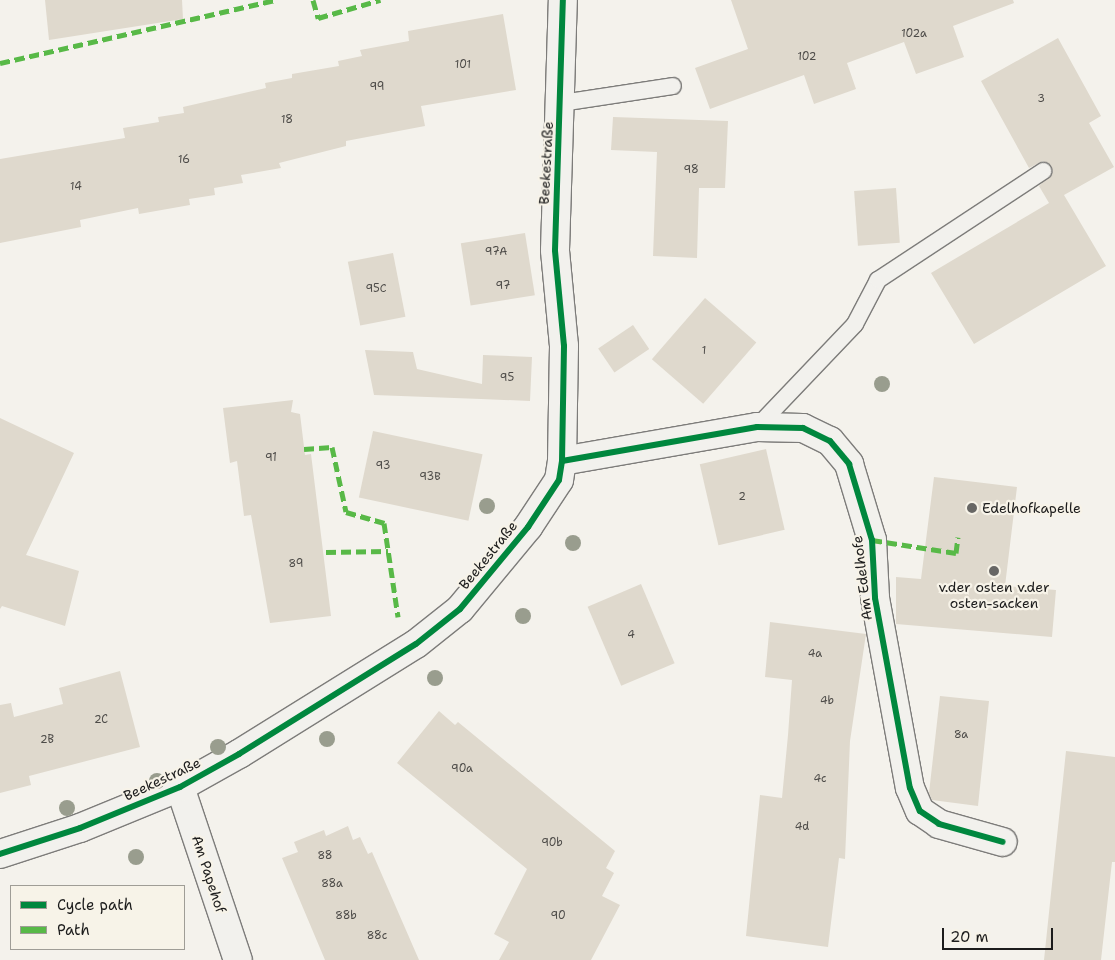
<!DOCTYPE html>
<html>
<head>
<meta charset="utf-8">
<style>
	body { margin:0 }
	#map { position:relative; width:1115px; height:960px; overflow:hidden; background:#f4f2ec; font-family:"Shantell Sans",sans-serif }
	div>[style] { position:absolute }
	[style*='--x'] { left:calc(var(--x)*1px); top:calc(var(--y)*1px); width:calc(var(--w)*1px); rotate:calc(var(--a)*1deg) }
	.building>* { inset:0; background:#dfd9cd; transform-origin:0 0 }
	.roads { filter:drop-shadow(1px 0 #7d7c7a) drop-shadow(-1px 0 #7d7c7a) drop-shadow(0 1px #7d7c7a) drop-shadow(0 -1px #7d7c7a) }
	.service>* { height:16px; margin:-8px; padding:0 8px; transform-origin:8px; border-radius:8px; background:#f2f1ed }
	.minor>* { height:28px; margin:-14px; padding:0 14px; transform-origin:14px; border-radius:14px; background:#f2f1ed }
	.quiet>* { height:5px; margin-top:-2.5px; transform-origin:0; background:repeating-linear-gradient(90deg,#58b947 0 10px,transparent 0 15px) }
	.cycleway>* { height:6px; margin:-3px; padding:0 3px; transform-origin:3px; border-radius:3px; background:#00873e }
	.trees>* { width:16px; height:16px; margin:-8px; border-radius:50%; background:#999d8e }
	.dots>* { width:14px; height:14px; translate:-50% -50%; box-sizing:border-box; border:2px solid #f7f3e8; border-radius:50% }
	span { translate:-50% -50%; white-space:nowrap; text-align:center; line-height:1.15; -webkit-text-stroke:4.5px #f7f3e8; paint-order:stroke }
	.number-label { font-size:11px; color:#4d4b48 }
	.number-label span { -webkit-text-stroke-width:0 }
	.street-label { font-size:14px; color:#1c1c1c }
	.poi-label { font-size:14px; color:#1c1c1c }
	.left { translate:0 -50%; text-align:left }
	.legend { position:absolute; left:10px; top:885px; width:175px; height:65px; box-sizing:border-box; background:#f7f3e8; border:1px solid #9f9d96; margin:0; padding:6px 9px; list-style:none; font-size:15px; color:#1c1c1c }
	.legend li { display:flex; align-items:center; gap:10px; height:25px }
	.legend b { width:25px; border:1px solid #9f9d96 }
	.scale { position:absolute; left:942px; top:928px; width:111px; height:22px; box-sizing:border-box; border:2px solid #1c1c1c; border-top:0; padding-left:6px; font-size:15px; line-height:18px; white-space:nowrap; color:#1c1c1c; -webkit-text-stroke:4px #f7f3e8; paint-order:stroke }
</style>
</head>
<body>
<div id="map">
	<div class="building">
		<div style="clip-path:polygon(45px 0,182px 0,183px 19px,49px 40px)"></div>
		<div style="clip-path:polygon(731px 0,1013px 0,1014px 3px,953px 26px,964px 57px,916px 74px,904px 42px,847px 63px,856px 89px,814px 104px,804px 75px,710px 109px,695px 68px,748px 49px)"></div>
		<div style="clip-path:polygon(503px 14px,516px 90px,421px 106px,425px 126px,346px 141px,346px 146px,279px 163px,281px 168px,241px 175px,243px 183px,214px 188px,215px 195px,189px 199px,190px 205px,139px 214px,138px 208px,80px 220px,81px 227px,0 243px,0 159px,125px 138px,123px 128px,159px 122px,158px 117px,184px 113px,183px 107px,266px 88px,265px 83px,292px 78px,292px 74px,339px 66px,338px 61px,362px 56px,360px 50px,409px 41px,408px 31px)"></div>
		<div style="clip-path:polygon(1058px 38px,1101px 116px,1089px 123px,1114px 167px,1064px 195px,1106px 266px,974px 344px,931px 273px,1049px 203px,1039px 186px,1053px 171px,1043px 161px,1029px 168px,981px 81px)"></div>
		<div style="clip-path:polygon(613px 117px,728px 121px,725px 188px,699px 188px,697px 258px,653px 256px,657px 152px,611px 150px)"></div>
		<div style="left:896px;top:188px;width:55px;height:42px;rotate:86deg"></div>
		<div style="left:525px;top:233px;width:63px;height:65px;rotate:81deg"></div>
		<div style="left:393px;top:253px;width:65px;height:46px;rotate:79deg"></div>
		<div style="left:705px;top:298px;width:68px;height:81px;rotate:41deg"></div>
		<div style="left:633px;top:325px;width:29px;height:42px;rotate:56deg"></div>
		<div style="clip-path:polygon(365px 350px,413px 352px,417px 369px,482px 384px,483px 355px,532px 357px,530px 401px,481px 399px,481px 395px,481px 399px,374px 395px)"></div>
		<div style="clip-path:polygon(293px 400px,291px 412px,300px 414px,305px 455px,311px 454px,331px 616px,270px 623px,251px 515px,244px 516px,237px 461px,230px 463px,223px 408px)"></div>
		<div style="clip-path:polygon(0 418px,74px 453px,26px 555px,79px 571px,65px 626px,2px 606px,0 609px)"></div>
		<div style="left:373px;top:431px;width:112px;height:68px;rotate:12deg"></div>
		<div style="left:766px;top:449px;width:83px;height:68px;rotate:77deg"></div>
		<div style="clip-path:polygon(934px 477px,1017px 487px,1005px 586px,1056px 590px,1052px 637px,896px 624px,896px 577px,921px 579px)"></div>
		<div style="left:641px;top:584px;width:86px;height:58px;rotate:67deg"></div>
		<div style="clip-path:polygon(770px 622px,866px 634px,850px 741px,845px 859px,839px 858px,828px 947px,746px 936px,760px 795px,782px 798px,788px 735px,792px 680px,765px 677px)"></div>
		<div style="clip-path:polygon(120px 671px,140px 747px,29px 776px,31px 785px,0 793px,0 705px,11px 703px,14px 717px,63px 704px,59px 688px)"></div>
		<div style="clip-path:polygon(940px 696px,989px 701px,978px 806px,932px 800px,929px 793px)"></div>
		<div style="clip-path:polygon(439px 711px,455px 725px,458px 722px,615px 851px,606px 868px,614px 873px,602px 896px,620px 905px,591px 960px,499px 960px,509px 942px,494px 934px,527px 869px,397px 763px)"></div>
		<div style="clip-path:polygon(1066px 751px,1115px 757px,1115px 862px,1112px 862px,1101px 960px,1044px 960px)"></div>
		<div style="clip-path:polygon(348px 826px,353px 840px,360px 837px,368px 854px,372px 852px,419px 960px,325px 960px,282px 858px,298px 852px,294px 842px,324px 830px,326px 836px)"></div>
	</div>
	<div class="roads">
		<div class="service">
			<div style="--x:562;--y:103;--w:112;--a:-8.7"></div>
			<div style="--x:757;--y:427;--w:142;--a:-46.4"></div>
			<div style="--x:855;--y:324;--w:50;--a:-62.4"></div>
			<div style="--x:878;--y:280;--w:198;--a:-33.4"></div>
		</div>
		<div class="minor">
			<div style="--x:562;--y:461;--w:198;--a:-9.9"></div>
			<div style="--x:757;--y:427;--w:46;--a:1.2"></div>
			<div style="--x:803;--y:428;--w:30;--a:26"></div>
			<div style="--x:830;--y:441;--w:30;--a:50"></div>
			<div style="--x:849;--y:464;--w:79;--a:73.2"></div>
			<div style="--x:872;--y:540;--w:58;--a:87"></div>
			<div style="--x:875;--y:598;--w:193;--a:79.6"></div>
			<div style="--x:910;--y:788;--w:25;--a:67"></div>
			<div style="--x:920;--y:811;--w:23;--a:34"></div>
			<div style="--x:939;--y:824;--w:66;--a:15.7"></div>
			<div style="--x:180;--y:787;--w:182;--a:71.5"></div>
			<div style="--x:0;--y:854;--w:84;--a:-18"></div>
			<div style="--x:80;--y:828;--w:108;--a:-22.3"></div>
			<div style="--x:180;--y:787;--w:68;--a:-29.2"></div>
			<div style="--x:239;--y:754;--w:208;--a:-31.9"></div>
			<div style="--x:416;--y:644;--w:56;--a:-38.5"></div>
			<div style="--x:460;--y:609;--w:107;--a:-50.3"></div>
			<div style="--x:528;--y:527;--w:56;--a:-56.6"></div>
			<div style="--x:559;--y:480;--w:19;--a:-81"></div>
			<div style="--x:562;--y:461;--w:115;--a:-89"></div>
			<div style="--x:564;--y:346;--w:96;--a:-95.4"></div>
			<div style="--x:555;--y:250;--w:250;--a:-88.2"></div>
		</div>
	</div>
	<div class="quiet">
		<div style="--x:313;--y:0;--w:19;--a:74"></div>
		<div style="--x:318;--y:18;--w:65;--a:-16.2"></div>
		<div style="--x:0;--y:63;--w:282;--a:-12.9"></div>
		<div style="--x:304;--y:449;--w:28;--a:-4"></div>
		<div style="--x:332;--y:447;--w:66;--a:77.8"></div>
		<div style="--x:346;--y:512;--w:40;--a:16"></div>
		<div style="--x:384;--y:523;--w:95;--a:81.5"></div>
		<div style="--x:872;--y:540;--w:85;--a:8.8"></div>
		<div style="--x:956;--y:553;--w:16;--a:-83"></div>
		<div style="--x:326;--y:552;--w:62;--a:-0.9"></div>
	</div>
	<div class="cycleway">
		<div style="--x:562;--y:461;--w:198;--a:-9.9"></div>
		<div style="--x:757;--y:427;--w:46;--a:1.2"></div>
		<div style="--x:803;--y:428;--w:30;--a:26"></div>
		<div style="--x:830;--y:441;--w:30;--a:50"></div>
		<div style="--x:849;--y:464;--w:79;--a:73.2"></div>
		<div style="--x:872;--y:540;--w:58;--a:87"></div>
		<div style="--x:875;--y:598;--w:193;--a:79.6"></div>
		<div style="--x:910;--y:788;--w:25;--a:67"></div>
		<div style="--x:920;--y:811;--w:23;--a:34"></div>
		<div style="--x:939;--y:824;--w:66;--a:15.7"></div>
		<div style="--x:0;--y:854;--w:84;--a:-18"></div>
		<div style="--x:80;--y:828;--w:108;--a:-22.3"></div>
		<div style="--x:180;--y:787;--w:68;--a:-29.2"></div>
		<div style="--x:239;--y:754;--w:208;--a:-31.9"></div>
		<div style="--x:416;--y:644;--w:56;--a:-38.5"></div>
		<div style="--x:460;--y:609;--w:107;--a:-50.3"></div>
		<div style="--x:528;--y:527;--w:56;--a:-56.6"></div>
		<div style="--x:559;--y:480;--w:19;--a:-81"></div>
		<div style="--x:562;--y:461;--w:115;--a:-89"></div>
		<div style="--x:564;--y:346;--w:96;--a:-95.4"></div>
		<div style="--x:555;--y:250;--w:250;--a:-88.2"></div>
	</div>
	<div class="trees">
		<div style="left:882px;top:384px"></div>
		<div style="left:487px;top:506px"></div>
		<div style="left:573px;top:543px"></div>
		<div style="left:523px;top:616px"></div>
		<div style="left:435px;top:678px"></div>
		<div style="left:327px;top:739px"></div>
		<div style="left:218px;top:747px"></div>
		<div style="left:157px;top:781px"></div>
		<div style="left:67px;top:808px"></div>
		<div style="left:136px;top:857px"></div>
	</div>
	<div class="dots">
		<div style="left:972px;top:508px;background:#686765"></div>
		<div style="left:994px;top:571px;background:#686765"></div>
	</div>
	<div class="number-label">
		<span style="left:914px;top:34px">102a</span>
		<span style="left:807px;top:57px">102</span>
		<span style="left:463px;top:65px">101</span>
		<span style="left:377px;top:87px">99</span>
		<span style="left:1041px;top:99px">3</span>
		<span style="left:287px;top:120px">18</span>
		<span style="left:184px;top:160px">16</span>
		<span style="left:691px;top:170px">98</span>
		<span style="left:76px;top:187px">14</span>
		<span style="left:496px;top:252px">97A</span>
		<span style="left:503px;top:286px">97</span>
		<span style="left:376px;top:289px">95C</span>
		<span style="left:704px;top:351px">1</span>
		<span style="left:507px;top:378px">95</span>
		<span style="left:271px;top:458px">91</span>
		<span style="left:383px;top:466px">93</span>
		<span style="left:430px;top:477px">93B</span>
		<span style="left:742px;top:497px">2</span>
		<span style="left:296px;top:564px">89</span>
		<span style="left:631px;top:635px">4</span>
		<span style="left:815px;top:654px">4a</span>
		<span style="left:827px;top:701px">4b</span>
		<span style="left:101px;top:720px">2C</span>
		<span style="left:961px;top:735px">8a</span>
		<span style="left:47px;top:740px">2B</span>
		<span style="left:462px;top:769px">90a</span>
		<span style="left:820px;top:779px">4c</span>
		<span style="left:802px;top:827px">4d</span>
		<span style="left:552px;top:843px">90b</span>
		<span style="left:325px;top:856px">88</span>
		<span style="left:332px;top:884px">88a</span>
		<span style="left:346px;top:916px">88b</span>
		<span style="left:558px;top:916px">90</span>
		<span style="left:377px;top:936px">88c</span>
	</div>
	<div class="street-label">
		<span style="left:546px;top:163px;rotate:-87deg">Beekestraße</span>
		<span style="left:488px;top:555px;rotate:-51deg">Beekestraße</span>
		<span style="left:862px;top:578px;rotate:-97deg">Am Edelhofe</span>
		<span style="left:162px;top:779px;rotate:-25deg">Beekestraße</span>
		<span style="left:209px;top:874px;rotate:72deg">Am Papehof</span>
	</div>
	<div class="poi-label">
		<span class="left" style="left:982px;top:508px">Edelhofkapelle</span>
		<span style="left:994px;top:595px">v.der osten v.der<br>osten-sacken</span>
	</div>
	<ul class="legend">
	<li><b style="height:6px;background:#00873e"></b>Cycle path</li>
	<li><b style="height:6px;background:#58b947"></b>Path</li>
	</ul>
	<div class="scale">20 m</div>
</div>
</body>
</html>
